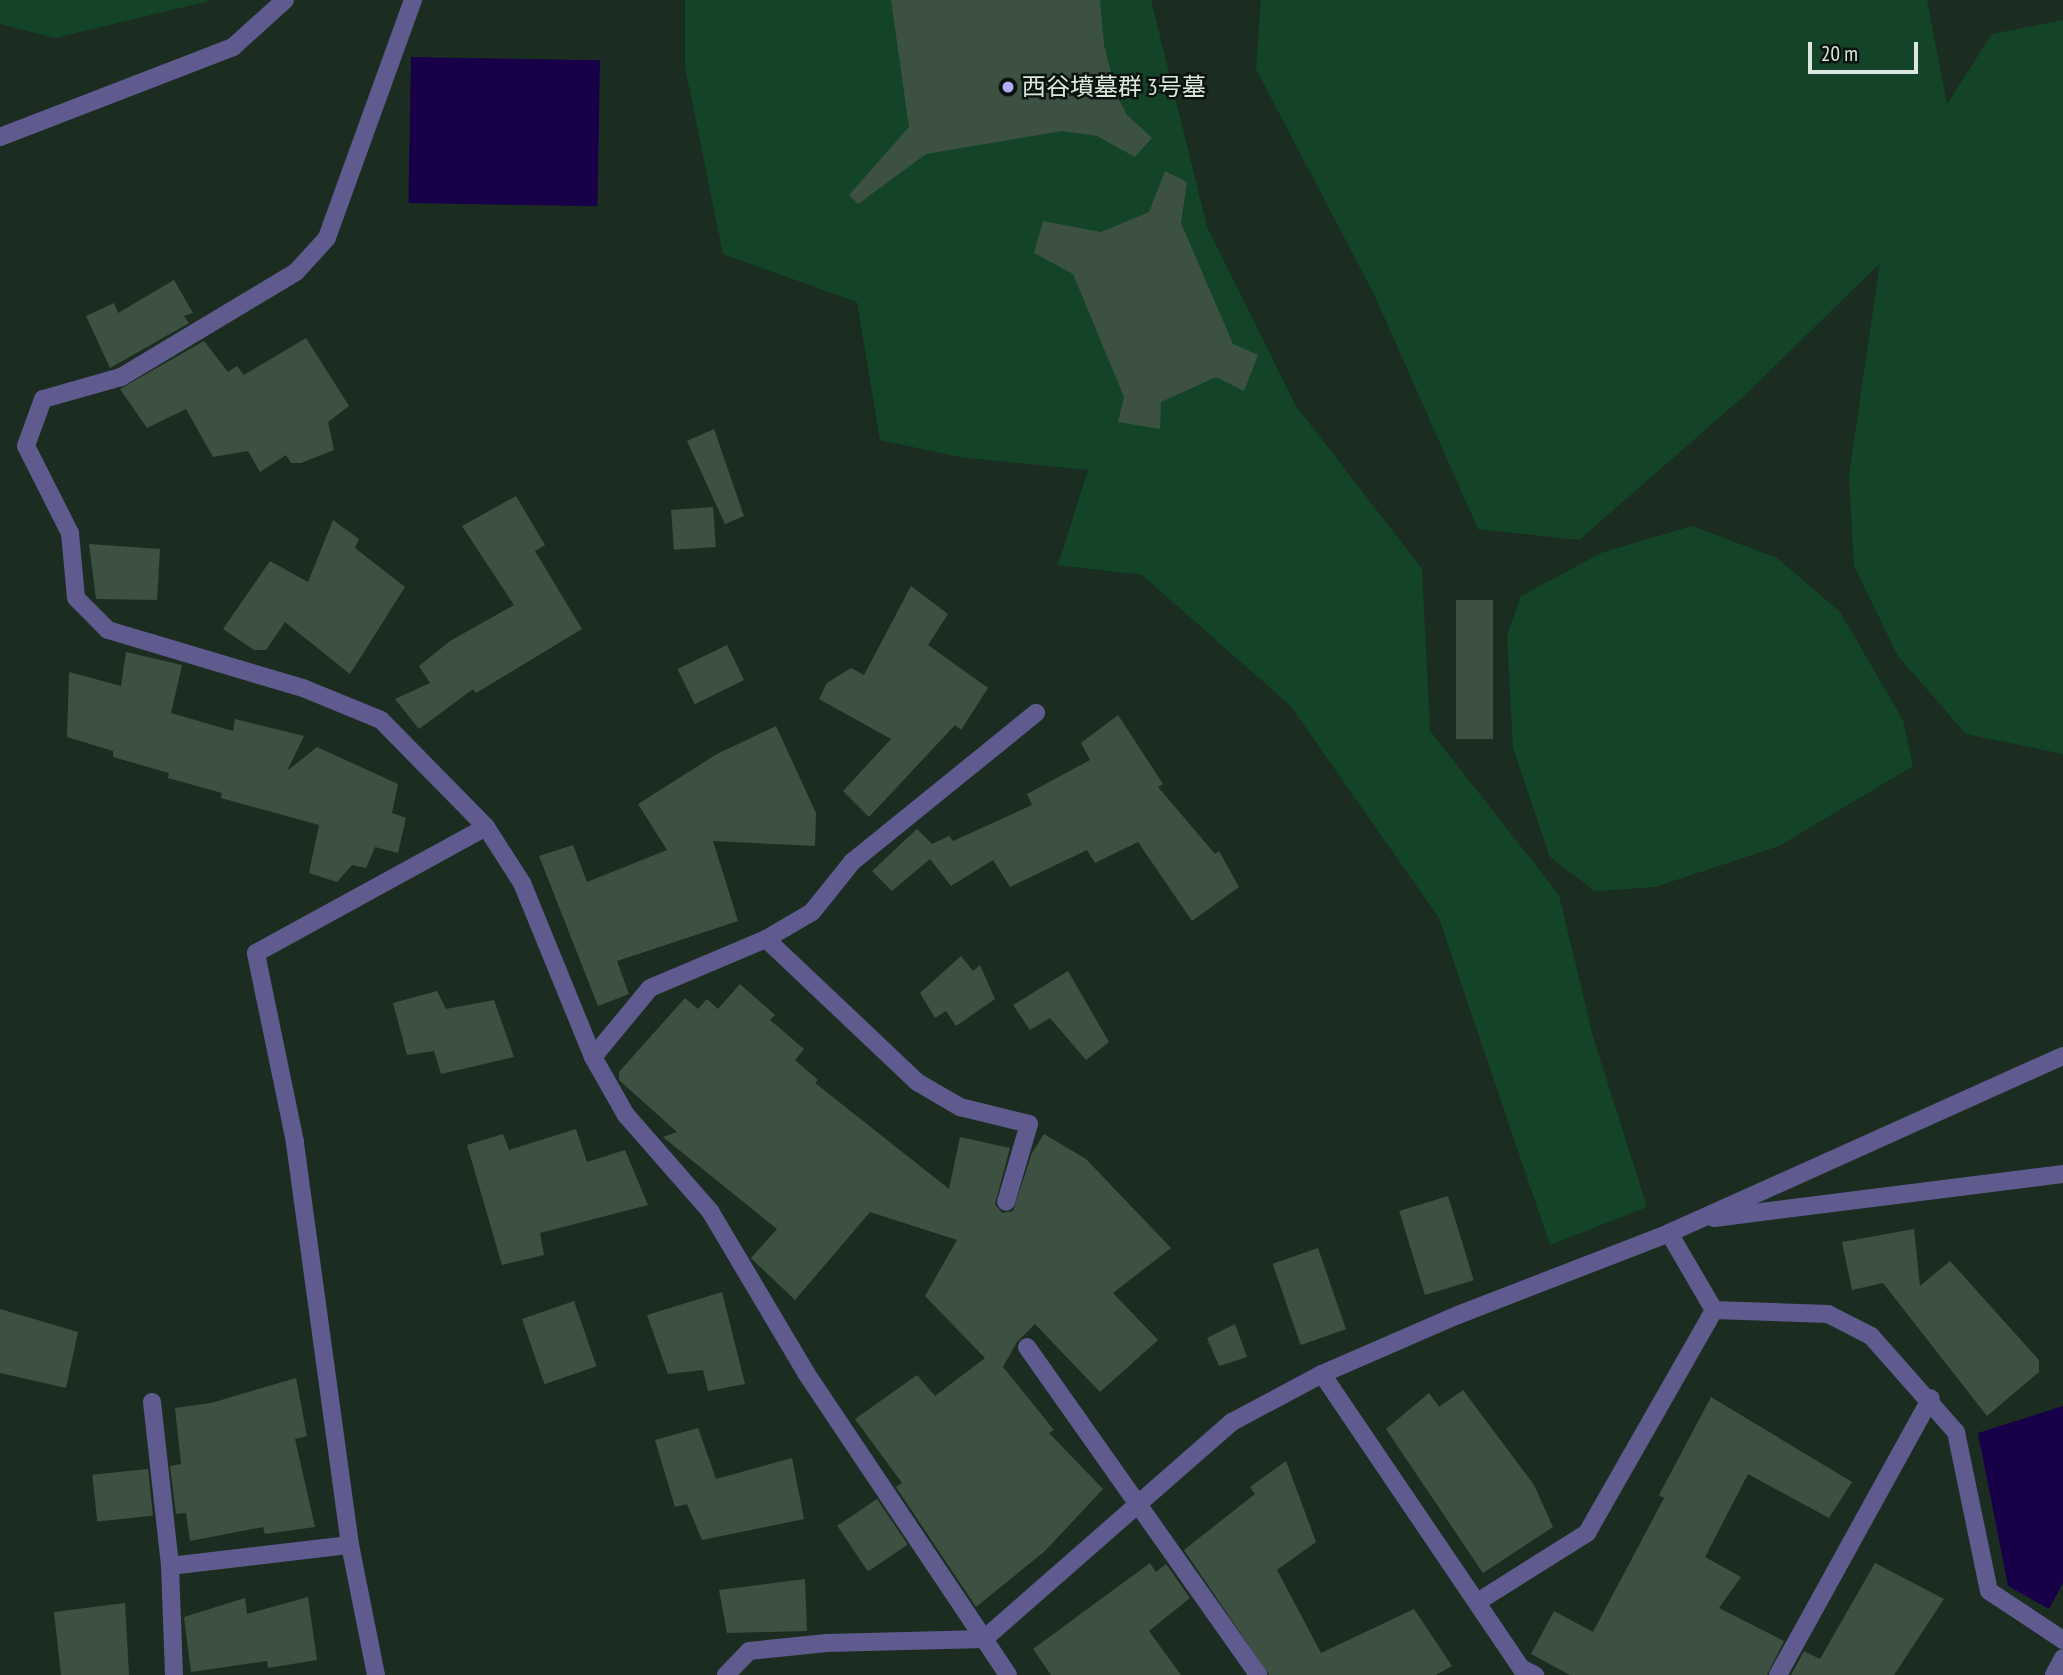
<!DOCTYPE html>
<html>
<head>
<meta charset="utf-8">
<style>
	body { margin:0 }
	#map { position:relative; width:2063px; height:1675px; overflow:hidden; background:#1b2d21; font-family:"PT Sans Narrow","Noto Sans JP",sans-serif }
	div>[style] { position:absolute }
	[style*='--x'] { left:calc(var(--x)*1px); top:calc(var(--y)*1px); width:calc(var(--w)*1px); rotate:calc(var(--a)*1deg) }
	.green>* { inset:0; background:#134428 }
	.water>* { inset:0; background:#180049; transform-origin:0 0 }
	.building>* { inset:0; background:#3d5143; transform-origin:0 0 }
	.minor>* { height:18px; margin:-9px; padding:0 9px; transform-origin:9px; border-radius:9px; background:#5f5b8e }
	.dots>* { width:19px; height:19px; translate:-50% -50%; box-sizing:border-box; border:4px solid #0b130e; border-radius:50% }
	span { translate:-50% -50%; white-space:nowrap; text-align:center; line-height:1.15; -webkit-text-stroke:5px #0b130e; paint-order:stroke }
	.poi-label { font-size:24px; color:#dce7df }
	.left { translate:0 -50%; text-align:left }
	.scale { position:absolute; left:1808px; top:42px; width:110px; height:32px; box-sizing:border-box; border:4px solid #dce7df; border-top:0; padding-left:9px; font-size:21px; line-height:24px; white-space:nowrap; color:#dce7df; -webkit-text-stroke:5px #0b130e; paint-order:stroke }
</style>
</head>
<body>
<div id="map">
	<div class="green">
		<div style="clip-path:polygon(0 0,213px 0,55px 38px,0 24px)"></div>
		<div style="clip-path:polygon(685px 0,1151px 0,1207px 227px,1296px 406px,1422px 569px,1430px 731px,1559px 895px,1593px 1037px,1647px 1207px,1550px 1245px,1439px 918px,1290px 705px,1142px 575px,1058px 565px,1088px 470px,960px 457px,880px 440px,857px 302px,723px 254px,685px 67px)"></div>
		<div style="clip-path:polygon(1261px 0,1927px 0,1947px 104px,1992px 34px,2063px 20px,2063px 754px,1966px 734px,1898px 656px,1854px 566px,1849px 475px,1880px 263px,1744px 396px,1579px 540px,1478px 529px,1375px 296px,1256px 69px)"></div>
		<div style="clip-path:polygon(1692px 526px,1777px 558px,1840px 612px,1903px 720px,1913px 766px,1779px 846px,1655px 887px,1595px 891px,1550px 857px,1513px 748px,1507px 636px,1521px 596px,1601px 553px)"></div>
	</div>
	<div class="water">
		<div style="left:411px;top:57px;width:189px;height:146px;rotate:1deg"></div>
		<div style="clip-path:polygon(2063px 1406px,2063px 1583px,2049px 1609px,2008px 1586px,1978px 1433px)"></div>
	</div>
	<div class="building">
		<div style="clip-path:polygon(891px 0,1100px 0,1104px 45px,1117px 96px,1127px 115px,1152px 138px,1135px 157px,1097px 136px,1062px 131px,926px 154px,858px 204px,849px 195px,909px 127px)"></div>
		<div style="clip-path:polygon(1165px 171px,1187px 182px,1181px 223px,1233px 344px,1258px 355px,1244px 391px,1216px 377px,1161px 402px,1160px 429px,1118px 422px,1124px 397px,1073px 274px,1034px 253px,1043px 221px,1101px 232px,1149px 212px)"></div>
		<div style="clip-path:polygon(174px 280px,193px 313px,184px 316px,189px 323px,110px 368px,86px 316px,114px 303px,118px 313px)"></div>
		<div style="clip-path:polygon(306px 338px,349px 406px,328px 422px,334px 450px,301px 463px,291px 463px,286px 455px,260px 472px,248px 451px,213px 457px,186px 409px,147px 428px,120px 389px,204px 341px,228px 372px,237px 366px,244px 375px)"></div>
		<div style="clip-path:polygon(714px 429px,744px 516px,725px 524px,687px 441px)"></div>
		<div style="clip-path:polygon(516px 496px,545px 545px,535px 551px,582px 629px,476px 693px,473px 689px,419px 729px,395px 699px,430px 683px,419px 666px,450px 641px,514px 605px,462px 526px)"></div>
		<div style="left:713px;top:507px;width:40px;height:42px;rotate:86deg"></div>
		<div style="clip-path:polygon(333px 520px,359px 539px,355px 548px,405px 587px,350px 674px,285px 622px,266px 650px,254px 650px,223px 629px,270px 561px,308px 582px)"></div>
		<div style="clip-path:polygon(89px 544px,160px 549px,157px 600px,96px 599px)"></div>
		<div style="clip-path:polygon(911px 586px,948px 614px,928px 645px,988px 688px,961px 730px,955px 725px,869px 817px,843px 791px,891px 739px,819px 699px,827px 683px,851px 668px,864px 675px)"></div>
		<div style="left:1456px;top:600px;width:37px;height:139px"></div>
		<div style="left:727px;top:645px;width:39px;height:55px;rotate:64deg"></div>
		<div style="clip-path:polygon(126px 652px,182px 665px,171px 713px,233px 731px,235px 719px,304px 736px,287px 771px,317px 747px,398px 784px,392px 813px,406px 818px,398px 853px,375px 847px,366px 868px,352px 865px,337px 882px,309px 873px,319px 825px,221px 798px,222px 793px,168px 778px,169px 773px,113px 757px,113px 751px,67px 737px,69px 672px,121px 686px)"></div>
		<div style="clip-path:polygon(1118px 715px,1163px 784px,1158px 787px,1215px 854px,1219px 851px,1239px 887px,1192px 921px,1138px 842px,1095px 863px,1087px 850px,1010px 887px,993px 860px,951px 886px,930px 859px,892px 891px,872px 871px,917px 829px,932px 844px,949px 836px,953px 841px,1032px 805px,1027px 794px,1090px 760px,1081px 743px)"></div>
		<div style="clip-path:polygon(776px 726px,816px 813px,815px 846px,713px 841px,738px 921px,617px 961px,629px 994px,598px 1006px,539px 856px,573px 845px,587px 882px,667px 850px,638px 804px,717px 754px)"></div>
		<div style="clip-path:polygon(961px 956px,973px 971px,980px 965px,995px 999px,956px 1026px,946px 1011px,935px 1018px,920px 993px)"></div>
		<div style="clip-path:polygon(1068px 971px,1109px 1042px,1086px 1060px,1050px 1018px,1030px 1030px,1013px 1005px)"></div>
		<div style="clip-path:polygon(740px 984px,775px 1015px,770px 1020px,804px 1049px,795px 1060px,818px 1080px,815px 1083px,949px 1189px,960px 1137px,1010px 1148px,995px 1204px,1002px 1213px,1013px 1211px,1032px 1153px,1044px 1134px,1086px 1159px,1171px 1248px,1113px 1293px,1158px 1340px,1100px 1392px,1035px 1324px,1017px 1342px,1003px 1367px,1054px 1430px,1049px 1433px,1103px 1489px,1045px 1551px,976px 1607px,896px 1487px,902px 1483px,855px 1419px,917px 1375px,935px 1396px,985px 1358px,925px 1296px,957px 1240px,870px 1212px,795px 1300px,751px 1258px,777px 1229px,663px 1137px,677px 1132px,619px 1080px,619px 1072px,685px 998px,698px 1009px,707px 999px,718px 1009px)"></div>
		<div style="clip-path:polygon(437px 991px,446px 1009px,494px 1000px,514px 1057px,441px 1074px,434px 1051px,407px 1055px,393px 1003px)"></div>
		<div style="clip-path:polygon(576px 1129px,587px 1162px,625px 1150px,648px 1205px,540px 1233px,544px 1255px,502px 1265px,467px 1145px,503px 1134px,509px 1150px)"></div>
		<div style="left:1448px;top:1196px;width:88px;height:51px;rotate:73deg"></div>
		<div style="clip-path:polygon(1914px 1229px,1920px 1286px,1950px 1261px,2039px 1360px,2039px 1372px,1987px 1416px,1883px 1283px,1852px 1290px,1842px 1242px)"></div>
		<div style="left:1318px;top:1248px;width:86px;height:48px;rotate:71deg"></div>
		<div style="clip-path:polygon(722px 1292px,745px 1384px,708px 1391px,703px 1370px,668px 1374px,647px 1315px)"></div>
		<div style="left:574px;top:1301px;width:69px;height:55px;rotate:71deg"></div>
		<div style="clip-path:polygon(0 1309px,78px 1332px,66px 1388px,0 1373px)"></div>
		<div style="clip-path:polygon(1235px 1324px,1247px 1357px,1219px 1366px,1207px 1338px)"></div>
		<div style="clip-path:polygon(296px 1378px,307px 1436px,295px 1439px,315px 1527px,265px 1534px,263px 1527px,190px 1541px,186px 1513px,176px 1514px,170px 1466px,181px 1464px,175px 1408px,211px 1403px)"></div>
		<div style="clip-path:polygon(1463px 1390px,1534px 1485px,1553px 1527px,1483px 1573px,1386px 1429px,1429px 1393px,1439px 1407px)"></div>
		<div style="clip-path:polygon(1711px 1397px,1852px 1482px,1829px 1518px,1748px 1474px,1705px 1557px,1741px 1577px,1719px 1608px,1784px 1641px,1767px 1675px,1570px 1675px,1531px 1654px,1554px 1611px,1593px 1632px,1664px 1498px,1659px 1495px)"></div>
		<div style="clip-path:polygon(698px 1428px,716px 1479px,792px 1458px,804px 1519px,702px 1540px,687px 1504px,675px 1507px,655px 1440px)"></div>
		<div style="clip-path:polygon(1286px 1461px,1316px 1542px,1277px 1570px,1321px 1653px,1414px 1609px,1452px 1666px,1436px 1675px,1269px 1675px,1184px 1550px,1255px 1494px,1250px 1487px)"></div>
		<div style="left:148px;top:1469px;width:47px;height:56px;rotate:84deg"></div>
		<div style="left:877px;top:1499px;width:55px;height:48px;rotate:56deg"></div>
		<div style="clip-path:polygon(1150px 1563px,1156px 1572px,1166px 1564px,1190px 1598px,1149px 1631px,1181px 1675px,1051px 1675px,1033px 1649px)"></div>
		<div style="clip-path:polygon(1875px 1563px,1944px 1599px,1894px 1675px,1791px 1675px,1804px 1651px,1820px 1659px)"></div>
		<div style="clip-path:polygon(805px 1579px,807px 1631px,727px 1633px,719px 1590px)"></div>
		<div style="clip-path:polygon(308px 1597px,317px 1660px,268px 1668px,267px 1661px,191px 1672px,184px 1617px,245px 1598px,247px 1614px)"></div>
		<div style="clip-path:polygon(125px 1603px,129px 1675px,61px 1675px,54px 1612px)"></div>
	</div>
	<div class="minor">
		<div style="--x:413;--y:0;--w:253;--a:109.9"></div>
		<div style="--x:327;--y:238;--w:46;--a:132.4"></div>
		<div style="--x:296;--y:272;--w:204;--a:149"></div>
		<div style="--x:121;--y:377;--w:81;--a:164.2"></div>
		<div style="--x:43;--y:399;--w:50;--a:109.9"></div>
		<div style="--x:26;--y:446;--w:97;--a:63.2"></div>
		<div style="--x:70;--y:533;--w:65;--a:84.7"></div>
		<div style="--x:76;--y:598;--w:45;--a:45"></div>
		<div style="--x:108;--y:630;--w:203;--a:16.6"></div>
		<div style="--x:303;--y:688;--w:84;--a:22.3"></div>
		<div style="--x:381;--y:720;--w:150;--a:45.5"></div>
		<div style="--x:486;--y:827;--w:67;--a:57.3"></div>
		<div style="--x:522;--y:883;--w:188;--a:67.8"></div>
		<div style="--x:593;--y:1057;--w:67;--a:60.4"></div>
		<div style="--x:626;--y:1115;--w:128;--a:48.8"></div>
		<div style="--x:710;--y:1211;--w:188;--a:59.3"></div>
		<div style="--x:806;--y:1373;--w:320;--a:56.2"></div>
		<div style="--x:984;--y:1639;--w:330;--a:-41.2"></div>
		<div style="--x:1232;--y:1422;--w:102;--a:-28.1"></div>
		<div style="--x:1322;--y:1374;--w:148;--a:-23.5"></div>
		<div style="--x:1458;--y:1315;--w:226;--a:-21.2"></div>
		<div style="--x:1669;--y:1233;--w:432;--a:-24.2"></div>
		<div style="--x:0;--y:137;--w:250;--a:-21.1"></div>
		<div style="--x:233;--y:47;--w:70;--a:-42.1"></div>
		<div style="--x:766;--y:939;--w:208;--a:43.4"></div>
		<div style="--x:917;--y:1082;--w:50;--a:30.2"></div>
		<div style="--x:960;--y:1107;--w:71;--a:13.8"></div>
		<div style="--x:1029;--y:1124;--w:81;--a:106.4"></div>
		<div style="--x:593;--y:1057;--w:89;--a:-50.4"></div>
		<div style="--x:650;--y:988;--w:126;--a:-22.9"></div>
		<div style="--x:766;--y:939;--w:53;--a:-30.4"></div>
		<div style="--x:812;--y:912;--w:64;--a:-51.3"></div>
		<div style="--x:852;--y:862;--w:237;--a:-39"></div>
		<div style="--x:1714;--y:1218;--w:352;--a:-7.2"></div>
		<div style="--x:1669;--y:1233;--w:89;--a:59.7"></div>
		<div style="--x:1714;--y:1310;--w:114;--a:2"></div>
		<div style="--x:1828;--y:1314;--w:48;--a:27.1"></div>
		<div style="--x:1871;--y:1336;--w:128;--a:48.5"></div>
		<div style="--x:1956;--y:1432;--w:162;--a:78.3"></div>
		<div style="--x:1989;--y:1591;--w:89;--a:33.5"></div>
		<div style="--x:1027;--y:1347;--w:401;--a:54.8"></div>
		<div style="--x:1322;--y:1374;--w:355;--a:55.9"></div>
		<div style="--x:1521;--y:1668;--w:16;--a:27"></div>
		<div style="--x:152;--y:1402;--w:165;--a:83.7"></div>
		<div style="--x:170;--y:1566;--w:109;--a:87.9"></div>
		<div style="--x:170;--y:1566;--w:181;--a:-6.7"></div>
		<div style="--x:1479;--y:1601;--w:128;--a:-32.2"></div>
		<div style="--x:1587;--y:1533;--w:257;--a:-60.3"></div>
		<div style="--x:376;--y:1675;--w:133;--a:-101.3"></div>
		<div style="--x:350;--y:1545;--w:407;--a:-97.8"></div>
		<div style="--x:295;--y:1142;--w:193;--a:-101.7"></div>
		<div style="--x:256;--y:953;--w:262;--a:-28.7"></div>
		<div style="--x:726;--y:1675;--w:33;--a:-46"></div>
		<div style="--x:749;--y:1651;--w:78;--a:-5.9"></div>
		<div style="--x:827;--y:1643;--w:157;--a:-1.5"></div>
		<div style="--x:984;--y:1639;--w:43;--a:56.3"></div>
		<div style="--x:1778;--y:1675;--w:316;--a:-61.1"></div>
		<div style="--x:2054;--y:1675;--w:19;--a:-62"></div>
	</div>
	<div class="dots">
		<div style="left:1008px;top:87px;background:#b2adf9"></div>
	</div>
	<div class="poi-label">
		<span class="left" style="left:1022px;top:87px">西谷墳墓群 3号墓</span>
	</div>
	<div class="scale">20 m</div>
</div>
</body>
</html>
